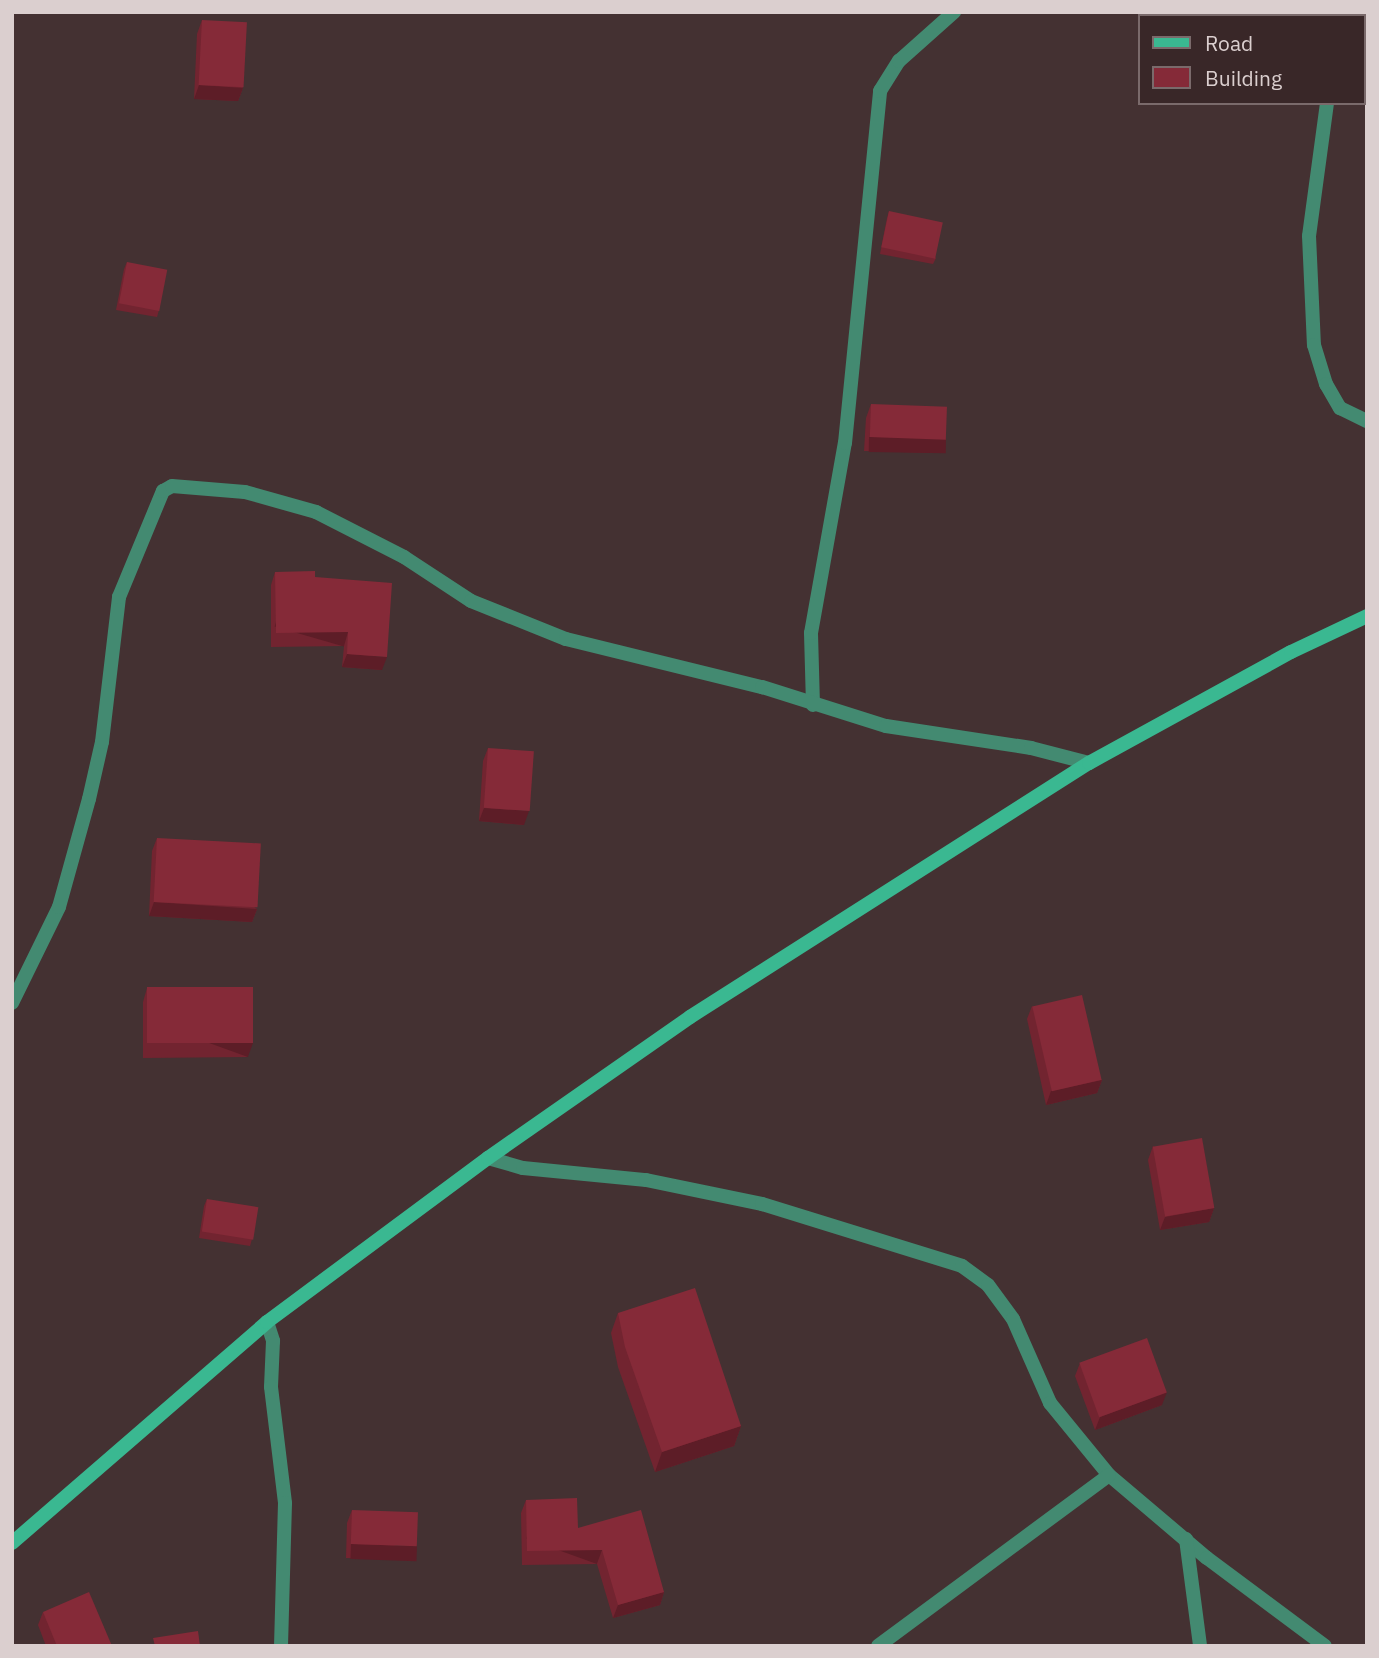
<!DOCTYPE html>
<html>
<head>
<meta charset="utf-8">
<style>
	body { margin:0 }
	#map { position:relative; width:1379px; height:1658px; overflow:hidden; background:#443132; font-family:"IBM Plex Sans",sans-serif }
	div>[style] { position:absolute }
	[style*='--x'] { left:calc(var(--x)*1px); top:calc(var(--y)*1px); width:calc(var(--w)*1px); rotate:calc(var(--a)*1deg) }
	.street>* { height:14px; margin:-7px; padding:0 7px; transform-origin:7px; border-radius:7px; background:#438a71 }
	.secondary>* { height:14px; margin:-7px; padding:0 7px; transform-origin:7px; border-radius:7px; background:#3ab891 }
	.wall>* { inset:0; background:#722430 }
	.shaded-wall>* { inset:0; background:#5d1d27; transform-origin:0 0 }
	.building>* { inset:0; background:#852a38; transform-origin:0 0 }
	span { translate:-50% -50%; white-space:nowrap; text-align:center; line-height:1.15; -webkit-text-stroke:7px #392728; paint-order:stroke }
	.frame { position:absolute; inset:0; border:14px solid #dbcfcf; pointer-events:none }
	.legend { position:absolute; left:1138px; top:14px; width:228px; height:91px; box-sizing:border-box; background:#392728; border:2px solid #7a6a6b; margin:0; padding:9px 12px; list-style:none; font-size:21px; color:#dbcfcf }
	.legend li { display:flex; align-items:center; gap:14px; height:35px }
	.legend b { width:35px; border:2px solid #7a6a6b }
</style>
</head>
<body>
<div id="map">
	<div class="street">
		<div style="--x:1334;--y:16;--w:4;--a:-90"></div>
		<div style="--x:1327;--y:103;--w:134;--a:97.7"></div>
		<div style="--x:1309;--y:236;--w:109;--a:87.4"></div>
		<div style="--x:1314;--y:345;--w:41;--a:72.9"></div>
		<div style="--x:1326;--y:384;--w:28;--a:60"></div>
		<div style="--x:1340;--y:408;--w:30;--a:26"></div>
		<div style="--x:813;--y:705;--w:72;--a:-91.6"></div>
		<div style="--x:811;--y:633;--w:193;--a:-79.9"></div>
		<div style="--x:845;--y:443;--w:354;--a:-84.3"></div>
		<div style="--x:880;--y:91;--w:36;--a:-58"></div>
		<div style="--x:899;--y:61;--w:74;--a:-41.7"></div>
		<div style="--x:12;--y:1003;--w:107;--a:-63.9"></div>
		<div style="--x:59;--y:907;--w:112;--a:-74.5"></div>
		<div style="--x:89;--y:799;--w:58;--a:-77.2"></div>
		<div style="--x:102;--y:742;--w:146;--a:-83.3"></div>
		<div style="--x:119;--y:597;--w:115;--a:-67.5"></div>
		<div style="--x:163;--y:491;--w:10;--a:-29"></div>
		<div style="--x:172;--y:486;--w:73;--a:4.7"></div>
		<div style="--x:245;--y:492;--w:74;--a:15.7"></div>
		<div style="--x:316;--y:512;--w:99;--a:27.1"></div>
		<div style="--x:404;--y:557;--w:80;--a:33.3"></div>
		<div style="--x:471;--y:601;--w:102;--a:21.8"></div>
		<div style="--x:566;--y:639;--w:202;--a:13.8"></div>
		<div style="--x:762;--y:687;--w:130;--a:17.5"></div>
		<div style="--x:886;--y:726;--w:147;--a:8.6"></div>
		<div style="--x:1031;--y:748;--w:60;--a:14.5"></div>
		<div style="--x:488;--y:1158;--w:36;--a:16"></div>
		<div style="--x:523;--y:1168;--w:124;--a:5.6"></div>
		<div style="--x:646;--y:1180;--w:118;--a:11.7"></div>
		<div style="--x:762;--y:1204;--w:209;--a:17.2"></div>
		<div style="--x:962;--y:1266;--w:32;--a:36"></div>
		<div style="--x:988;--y:1285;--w:42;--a:53.7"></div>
		<div style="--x:1013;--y:1319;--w:92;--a:66.2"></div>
		<div style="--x:1050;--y:1403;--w:93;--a:50.7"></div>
		<div style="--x:1109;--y:1475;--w:128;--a:40.3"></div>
		<div style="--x:1207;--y:1558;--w:147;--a:36.7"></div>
		<div style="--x:267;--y:1322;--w:20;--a:72"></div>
		<div style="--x:273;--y:1341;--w:46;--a:92.5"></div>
		<div style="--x:271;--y:1387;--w:117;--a:83.1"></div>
		<div style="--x:285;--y:1503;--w:143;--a:91.6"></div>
		<div style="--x:1186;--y:1539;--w:108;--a:82.5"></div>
		<div style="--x:878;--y:1646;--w:287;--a:-36.5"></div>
	</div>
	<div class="secondary">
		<div style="--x:12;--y:1543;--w:337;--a:-40.9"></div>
		<div style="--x:267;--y:1322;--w:275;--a:-36.6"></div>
		<div style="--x:488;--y:1158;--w:246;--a:-34.9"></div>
		<div style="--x:690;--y:1017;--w:473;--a:-32.5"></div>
		<div style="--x:1089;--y:763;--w:230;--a:-28.8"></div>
		<div style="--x:1291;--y:652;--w:84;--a:-25.3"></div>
	</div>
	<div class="wall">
		<div style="clip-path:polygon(202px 20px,243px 88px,238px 101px,194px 99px,197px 34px)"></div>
		<div style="clip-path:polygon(889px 211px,936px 258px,933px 264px,880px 254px,887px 218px)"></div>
		<div style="clip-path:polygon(127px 262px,159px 310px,157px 317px,116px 310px,124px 269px)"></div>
		<div style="clip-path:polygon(871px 404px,941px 453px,864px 451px,866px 418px)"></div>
		<div style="clip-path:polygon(275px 572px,315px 577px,382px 670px,342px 667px,344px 646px,271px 647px,271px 585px)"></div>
		<div style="clip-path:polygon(488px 748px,524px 825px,479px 821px,483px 761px)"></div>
		<div style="clip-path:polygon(157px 838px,257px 909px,252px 922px,149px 916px,152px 851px)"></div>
		<div style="clip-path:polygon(147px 988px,248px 1057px,143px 1058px,143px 1002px)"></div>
		<div style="clip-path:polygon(1032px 1006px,1102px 1080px,1097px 1093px,1046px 1105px,1027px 1019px)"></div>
		<div style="clip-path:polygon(1153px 1146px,1214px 1208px,1209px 1222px,1160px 1230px,1148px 1160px)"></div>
		<div style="clip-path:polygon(207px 1199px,252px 1239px,250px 1246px,199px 1238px,204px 1206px)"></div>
		<div style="clip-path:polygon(618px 1313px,741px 1426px,734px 1446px,655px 1472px,618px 1367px,611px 1333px)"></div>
		<div style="clip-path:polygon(1080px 1363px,1162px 1405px,1095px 1430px,1075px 1376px)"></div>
		<div style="clip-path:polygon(526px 1500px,664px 1592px,660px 1605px,613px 1618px,597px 1564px,522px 1565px,521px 1513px)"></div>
		<div style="clip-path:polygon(352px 1510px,412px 1560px,346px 1558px,347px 1523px)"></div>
		<div style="clip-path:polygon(43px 1612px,112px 1646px,46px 1646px,38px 1625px)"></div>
	</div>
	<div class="shaded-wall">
		<div style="clip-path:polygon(199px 85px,243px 88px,238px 101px,194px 99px)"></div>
		<div style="left:869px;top:437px;width:77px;height:15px;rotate:1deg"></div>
		<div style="left:348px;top:632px;width:15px;height:72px;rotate:106deg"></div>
		<div style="clip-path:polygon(347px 654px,387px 657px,382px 670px,342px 667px)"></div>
		<div style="clip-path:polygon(484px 808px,529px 811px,524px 825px,479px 821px)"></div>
		<div style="clip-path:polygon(154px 902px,257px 909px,252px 922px,149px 916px)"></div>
		<div style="left:253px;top:1043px;width:15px;height:105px;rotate:110deg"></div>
		<div style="clip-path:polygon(1102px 1080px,1097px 1093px,1046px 1105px,1051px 1091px)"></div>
		<div style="clip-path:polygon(1214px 1208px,1209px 1222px,1160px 1230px,1165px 1217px)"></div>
		<div style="clip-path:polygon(1167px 1392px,1162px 1405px,1095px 1430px,1100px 1417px)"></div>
		<div style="clip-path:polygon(741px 1426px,734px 1446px,655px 1472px,662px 1452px)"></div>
		<div style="left:351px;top:1544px;width:66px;height:15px;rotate:2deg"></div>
		<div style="left:602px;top:1550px;width:15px;height:75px;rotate:110deg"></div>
		<div style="clip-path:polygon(664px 1592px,660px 1605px,613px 1618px,618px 1605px)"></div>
	</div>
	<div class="building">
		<div style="left:202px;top:20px;width:45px;height:65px;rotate:3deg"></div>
		<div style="left:889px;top:211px;width:55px;height:37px;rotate:12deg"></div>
		<div style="left:127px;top:262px;width:41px;height:42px;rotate:11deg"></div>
		<div style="left:871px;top:404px;width:76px;height:33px;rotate:2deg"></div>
		<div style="clip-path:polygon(315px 571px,315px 577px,392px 583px,387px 657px,347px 654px,348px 632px,276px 633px,275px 572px)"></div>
		<div style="left:488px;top:748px;width:46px;height:60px;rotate:4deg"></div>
		<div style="left:157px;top:838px;width:104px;height:64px;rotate:3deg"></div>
		<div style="left:253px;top:987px;width:56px;height:106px;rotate:90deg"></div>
		<div style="left:1082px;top:995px;width:87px;height:51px;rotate:77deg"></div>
		<div style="left:1202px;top:1138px;width:71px;height:50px;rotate:80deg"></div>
		<div style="left:207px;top:1199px;width:52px;height:33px;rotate:9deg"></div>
		<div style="clip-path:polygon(695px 1288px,741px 1426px,662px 1452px,625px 1347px,618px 1313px)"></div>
		<div style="left:1147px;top:1338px;width:58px;height:72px;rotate:70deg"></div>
		<div style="clip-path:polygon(577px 1498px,578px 1528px,641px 1510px,664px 1592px,618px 1605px,602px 1550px,527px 1551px,526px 1500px)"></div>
		<div style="left:352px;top:1510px;width:66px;height:34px;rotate:2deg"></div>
		<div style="clip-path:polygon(89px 1592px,112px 1646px,57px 1646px,43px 1612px)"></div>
		<div style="clip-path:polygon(198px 1631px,200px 1646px,155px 1646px,153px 1638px)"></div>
	</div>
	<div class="frame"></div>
	<ul class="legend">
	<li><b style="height:9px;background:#3ab891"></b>Road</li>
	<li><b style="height:19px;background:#852a38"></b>Building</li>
	</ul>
</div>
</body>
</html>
